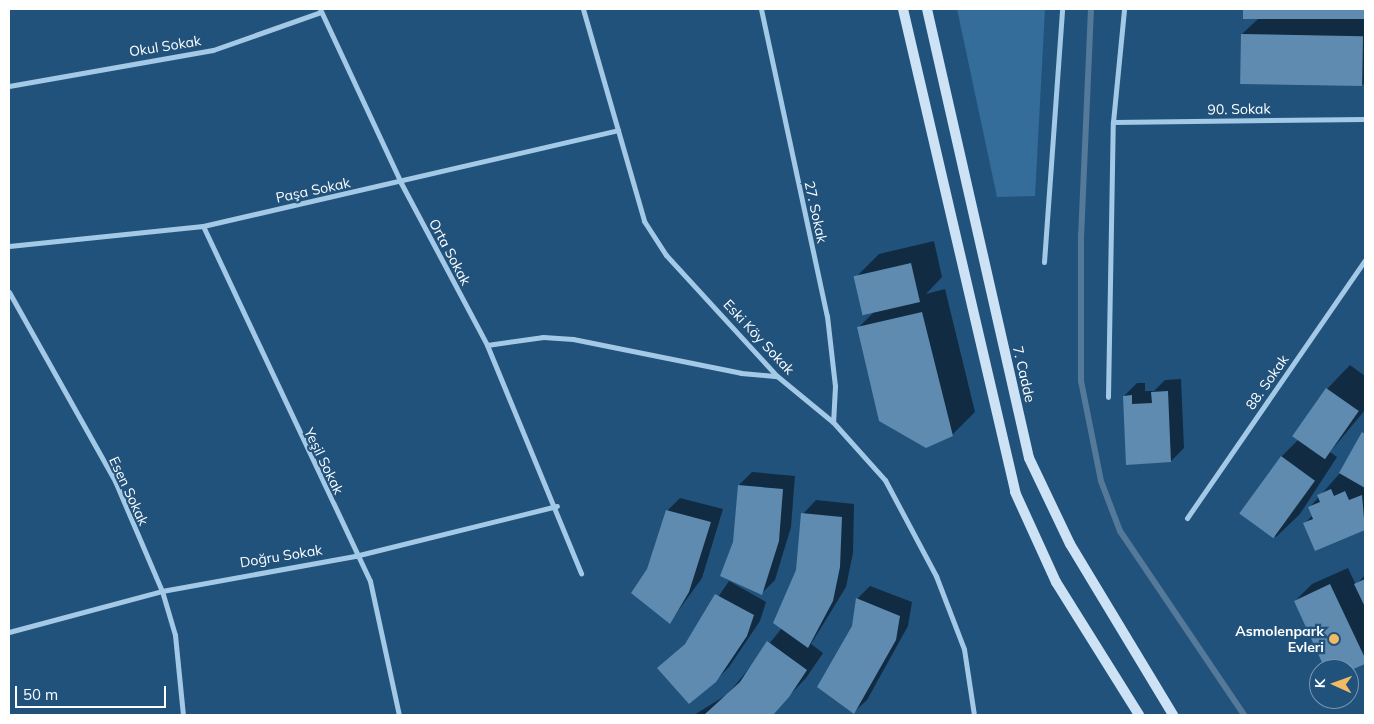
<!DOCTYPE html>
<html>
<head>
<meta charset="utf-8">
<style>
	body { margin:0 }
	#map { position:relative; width:1374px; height:724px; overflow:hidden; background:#21527c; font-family:Mulish,sans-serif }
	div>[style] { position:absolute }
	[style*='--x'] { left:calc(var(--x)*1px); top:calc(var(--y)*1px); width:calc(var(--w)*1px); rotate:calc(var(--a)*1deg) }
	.green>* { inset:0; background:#346c9a }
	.shadow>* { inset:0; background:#0007 }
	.stream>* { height:6px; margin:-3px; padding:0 3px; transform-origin:3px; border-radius:3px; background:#557998 }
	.building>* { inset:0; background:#5e8baf; transform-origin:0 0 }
	.street>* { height:5px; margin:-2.5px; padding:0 2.5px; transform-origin:2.5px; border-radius:2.5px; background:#a3c9e6 }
	.secondary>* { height:10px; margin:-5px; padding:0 5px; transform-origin:5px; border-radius:5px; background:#cde3f5 }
	.dots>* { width:14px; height:14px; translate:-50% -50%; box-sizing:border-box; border:2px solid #21527c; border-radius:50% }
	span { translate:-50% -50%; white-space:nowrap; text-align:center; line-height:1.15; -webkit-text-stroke:4.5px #21527c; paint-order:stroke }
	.street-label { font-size:14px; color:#fff }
	.poi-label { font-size:14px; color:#fff; font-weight:700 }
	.right { translate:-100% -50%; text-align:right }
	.frame { position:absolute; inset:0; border:10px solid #fff; pointer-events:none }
	.north { position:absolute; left:1309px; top:659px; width:50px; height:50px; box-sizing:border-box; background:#21527c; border:1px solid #7a97b0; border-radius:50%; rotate:272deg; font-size:14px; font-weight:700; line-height:20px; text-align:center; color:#fff }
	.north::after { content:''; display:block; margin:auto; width:18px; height:22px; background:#f3ba65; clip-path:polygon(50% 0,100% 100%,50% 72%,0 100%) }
	.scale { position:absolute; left:15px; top:686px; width:151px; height:22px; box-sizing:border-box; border:2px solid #fff; border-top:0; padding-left:6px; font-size:15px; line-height:18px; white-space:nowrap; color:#fff; -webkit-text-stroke:4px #21527c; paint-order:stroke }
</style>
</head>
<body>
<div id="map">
	<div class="green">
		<div style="clip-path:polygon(957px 9px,1045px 9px,1035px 196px,997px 197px)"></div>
	</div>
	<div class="shadow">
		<div style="clip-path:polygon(1245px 9px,1365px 9px,1365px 82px,1362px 86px,1242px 34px,1259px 18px,1245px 17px)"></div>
		<div style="clip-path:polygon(934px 241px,942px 277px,926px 294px,945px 289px,975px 412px,952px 435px,858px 328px,874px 312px,856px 277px,879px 254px)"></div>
		<div style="clip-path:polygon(1350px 365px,1365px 376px,1365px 410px,1330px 452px,1337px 457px,1300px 514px,1276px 537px,1243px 515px,1282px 456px,1299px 439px,1327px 389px)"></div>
		<div style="clip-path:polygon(1181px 379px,1184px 448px,1171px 461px,1124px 396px,1137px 383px,1145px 383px,1145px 391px,1154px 391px,1165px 380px)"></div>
		<div style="clip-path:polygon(1365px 431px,1365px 529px,1316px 549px,1305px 523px,1313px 515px,1309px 508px,1341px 472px)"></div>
		<div style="clip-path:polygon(752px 472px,795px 476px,791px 527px,775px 580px,762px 593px,735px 542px,739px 485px)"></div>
		<div style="clip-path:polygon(680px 498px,723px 509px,702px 578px,670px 622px,649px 570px,667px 511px)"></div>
		<div style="clip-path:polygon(816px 500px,854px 504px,853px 553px,846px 587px,811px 644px,823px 653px,806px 678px,771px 715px,694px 715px,728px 694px,782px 628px,797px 570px,803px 514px)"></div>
		<div style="clip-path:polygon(1348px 568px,1356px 585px,1365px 575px,1365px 662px,1349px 670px,1295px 601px,1312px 584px)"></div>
		<div style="clip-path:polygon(729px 581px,766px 602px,760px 621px,729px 667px,715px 681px,659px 668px,688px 641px)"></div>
		<div style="clip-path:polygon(870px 586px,912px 602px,908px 626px,867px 700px,854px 712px,857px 599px)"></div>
	</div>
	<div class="stream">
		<div style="--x:1091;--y:9;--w:225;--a:92.5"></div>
		<div style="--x:1081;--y:234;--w:147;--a:90"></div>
		<div style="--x:1081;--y:381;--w:102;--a:78.7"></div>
		<div style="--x:1101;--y:481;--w:53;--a:69.2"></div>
		<div style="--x:1120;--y:531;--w:222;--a:56"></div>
	</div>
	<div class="building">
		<div style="left:1243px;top:9px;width:122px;height:10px"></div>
		<div style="left:1241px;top:34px;width:122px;height:50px;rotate:1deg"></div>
		<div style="left:911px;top:263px;width:40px;height:59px;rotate:77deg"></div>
		<div style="clip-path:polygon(922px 312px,953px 436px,926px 448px,879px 421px,857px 327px)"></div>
		<div style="left:1326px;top:388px;width:40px;height:59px;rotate:35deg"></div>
		<div style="clip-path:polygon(1168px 391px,1171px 462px,1126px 465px,1123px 396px,1132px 395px,1132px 404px,1152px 403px,1151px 392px)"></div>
		<div style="clip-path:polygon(1362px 432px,1365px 434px,1365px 488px,1339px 473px)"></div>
		<div style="left:1281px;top:456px;width:42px;height:71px;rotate:36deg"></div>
		<div style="clip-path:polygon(738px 485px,783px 489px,779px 541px,762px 595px,720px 576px,733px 542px)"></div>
		<div style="clip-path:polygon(1331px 489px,1334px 496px,1345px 491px,1349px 500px,1362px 495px,1365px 530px,1315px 551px,1303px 523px,1313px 519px,1308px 507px,1320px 502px,1317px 495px)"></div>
		<div style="clip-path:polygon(666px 510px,711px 522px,689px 592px,670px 624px,631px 593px,647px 569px)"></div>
		<div style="clip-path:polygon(801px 513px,842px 517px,840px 567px,833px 601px,808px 648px,773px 623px,796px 570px)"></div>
		<div style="clip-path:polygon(1365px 579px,1365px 607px,1354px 584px)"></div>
		<div style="clip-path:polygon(1330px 584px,1365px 658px,1365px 664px,1349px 671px,1325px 669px,1294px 601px)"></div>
		<div style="clip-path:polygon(715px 594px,754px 615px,747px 636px,716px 682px,689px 704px,657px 668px,685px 644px)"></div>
		<div style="clip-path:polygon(856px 598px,900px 616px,896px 640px,854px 714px,817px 687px,852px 626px)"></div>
		<div style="clip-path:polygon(767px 641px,807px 670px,789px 697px,773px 715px,704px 715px,740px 682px)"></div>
	</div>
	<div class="street">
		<div style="--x:320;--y:9;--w:192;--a:65"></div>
		<div style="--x:401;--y:183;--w:183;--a:62"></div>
		<div style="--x:487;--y:345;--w:247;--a:67.6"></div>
		<div style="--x:583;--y:9;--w:221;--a:73.9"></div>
		<div style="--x:644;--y:221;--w:40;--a:57.1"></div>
		<div style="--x:666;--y:255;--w:164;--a:47.5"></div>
		<div style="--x:777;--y:376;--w:72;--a:39.4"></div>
		<div style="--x:833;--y:422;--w:78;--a:48.1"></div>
		<div style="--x:885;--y:480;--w:109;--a:62"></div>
		<div style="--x:936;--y:576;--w:78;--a:69"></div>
		<div style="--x:964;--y:649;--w:67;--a:81.4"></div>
		<div style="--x:761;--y:9;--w:314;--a:77.9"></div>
		<div style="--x:827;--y:316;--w:70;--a:83.5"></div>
		<div style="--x:835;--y:386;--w:36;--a:93"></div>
		<div style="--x:9;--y:86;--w:207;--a:-10"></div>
		<div style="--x:213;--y:50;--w:114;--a:-19.4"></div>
		<div style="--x:1113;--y:122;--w:252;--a:-0.7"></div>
		<div style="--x:203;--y:226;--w:392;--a:64.8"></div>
		<div style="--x:370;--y:581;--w:137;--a:77.8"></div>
		<div style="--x:9;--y:246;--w:195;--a:-5.9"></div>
		<div style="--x:203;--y:226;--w:426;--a:-13"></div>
		<div style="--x:1044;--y:262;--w:254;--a:-85.9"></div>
		<div style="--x:9;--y:292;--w:217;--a:60.7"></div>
		<div style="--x:115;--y:481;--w:120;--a:66.9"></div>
		<div style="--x:162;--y:591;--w:46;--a:73.5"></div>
		<div style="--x:175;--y:635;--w:80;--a:84.3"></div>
		<div style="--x:487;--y:345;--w:57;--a:-8.1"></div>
		<div style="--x:543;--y:337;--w:30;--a:4"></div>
		<div style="--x:573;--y:339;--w:171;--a:11.4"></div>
		<div style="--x:741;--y:373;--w:36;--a:5"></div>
		<div style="--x:1108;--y:397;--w:275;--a:-89"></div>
		<div style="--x:1113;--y:122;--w:114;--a:-84.4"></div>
		<div style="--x:1187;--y:518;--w:313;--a:-55.4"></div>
		<div style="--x:9;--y:632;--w:158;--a:-15"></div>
		<div style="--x:162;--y:591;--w:196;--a:-10.3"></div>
		<div style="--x:355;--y:556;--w:208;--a:-13.9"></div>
	</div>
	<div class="secondary">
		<div style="--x:903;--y:9;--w:496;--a:76.9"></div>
		<div style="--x:1015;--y:492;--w:99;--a:65.5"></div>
		<div style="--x:1056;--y:582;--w:157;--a:58"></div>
		<div style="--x:927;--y:9;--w:460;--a:77.2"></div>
		<div style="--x:1029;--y:458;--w:95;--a:64.5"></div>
		<div style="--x:1070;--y:544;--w:200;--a:58.9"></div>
	</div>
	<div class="dots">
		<div style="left:1334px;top:639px;background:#f3ba65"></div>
	</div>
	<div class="street-label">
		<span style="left:165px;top:46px;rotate:-9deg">Okul Sokak</span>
		<span style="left:1239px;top:109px;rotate:-1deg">90. Sokak</span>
		<span style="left:313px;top:190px;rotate:-12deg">Paşa Sokak</span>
		<span style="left:816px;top:212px;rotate:78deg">27. Sokak</span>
		<span style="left:450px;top:252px;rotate:62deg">Orta Sokak</span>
		<span style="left:759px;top:337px;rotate:47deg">Eski Köy Sokak</span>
		<span style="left:1024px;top:374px;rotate:77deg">7. Cadde</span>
		<span style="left:1267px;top:382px;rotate:-55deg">88. Sokak</span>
		<span style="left:324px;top:461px;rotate:64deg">Yeşil Sokak</span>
		<span style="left:129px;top:491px;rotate:65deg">Esen Sokak</span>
		<span style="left:281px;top:556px;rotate:-9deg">Doğru Sokak</span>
	</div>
	<div class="poi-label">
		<span class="right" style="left:1324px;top:639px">Asmolenpark<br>Evleri</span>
	</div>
	<div class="frame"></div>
	<div class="north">K</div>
	<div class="scale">50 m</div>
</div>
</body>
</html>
